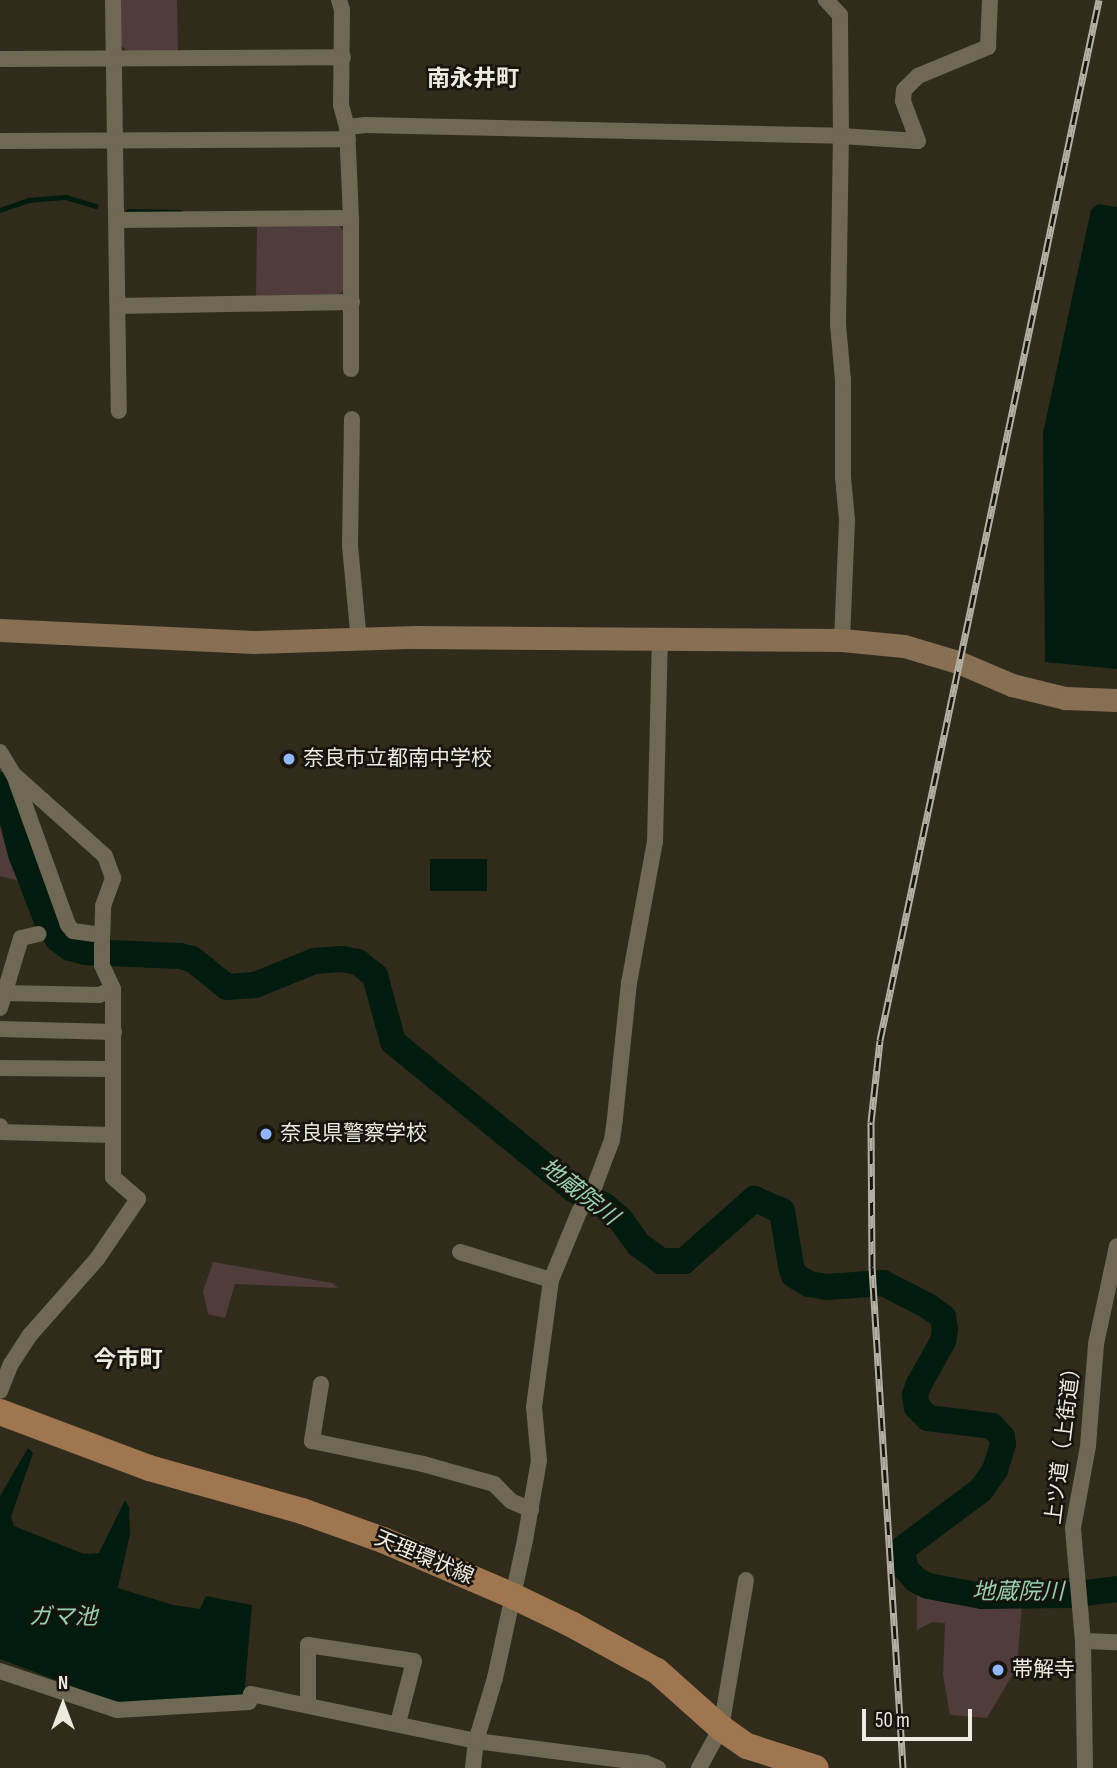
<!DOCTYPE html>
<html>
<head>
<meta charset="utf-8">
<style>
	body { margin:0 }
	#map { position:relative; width:1117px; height:1768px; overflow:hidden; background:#312b1b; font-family:"Sofia Sans Condensed","Noto Sans JP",sans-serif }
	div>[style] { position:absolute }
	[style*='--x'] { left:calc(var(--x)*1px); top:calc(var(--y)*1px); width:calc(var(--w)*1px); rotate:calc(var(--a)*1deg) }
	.green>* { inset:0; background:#4f3c3b }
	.water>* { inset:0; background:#011c0f; transform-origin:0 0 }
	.stream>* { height:4.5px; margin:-2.25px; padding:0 2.25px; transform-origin:2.25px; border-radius:2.25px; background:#011c0f }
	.river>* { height:26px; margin:-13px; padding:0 13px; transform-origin:13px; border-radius:13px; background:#011c0f }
	.street>* { height:16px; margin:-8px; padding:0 8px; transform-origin:8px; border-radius:8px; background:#6e6855 }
	.secondary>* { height:23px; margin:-11.5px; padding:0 11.5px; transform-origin:11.5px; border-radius:11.5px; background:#876f53 }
	.primary>* { height:26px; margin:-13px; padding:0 13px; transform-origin:13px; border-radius:13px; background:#a07651 }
	.rail>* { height:7px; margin-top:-3.5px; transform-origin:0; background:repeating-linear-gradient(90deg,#17140d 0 13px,#b3afa3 0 26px); box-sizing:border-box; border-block:2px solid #b3afa3 }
	.dots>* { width:19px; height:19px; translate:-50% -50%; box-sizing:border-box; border:4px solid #17140d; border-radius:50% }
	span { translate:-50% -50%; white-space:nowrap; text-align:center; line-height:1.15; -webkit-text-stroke:5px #17140d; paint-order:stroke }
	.poi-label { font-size:21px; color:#edeadf }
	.left { translate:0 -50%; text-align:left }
	.street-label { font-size:21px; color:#edeadf }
	.neighbourhood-label { font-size:23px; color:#edeadf; font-weight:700 }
	.water-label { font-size:23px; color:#97d0af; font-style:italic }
	.north { position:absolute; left:28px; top:1670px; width:70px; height:70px; -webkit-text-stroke:5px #17140d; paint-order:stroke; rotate:0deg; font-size:19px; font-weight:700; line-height:28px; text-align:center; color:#edeadf }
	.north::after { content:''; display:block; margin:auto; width:24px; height:32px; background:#edeadf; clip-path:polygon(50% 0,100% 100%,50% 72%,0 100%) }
	.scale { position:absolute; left:862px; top:1709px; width:110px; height:32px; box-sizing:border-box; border:4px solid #edeadf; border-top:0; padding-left:9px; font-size:21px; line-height:24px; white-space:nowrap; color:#edeadf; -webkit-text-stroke:5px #17140d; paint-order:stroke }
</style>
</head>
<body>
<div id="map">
	<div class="green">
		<div style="clip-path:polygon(119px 0,177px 0,178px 51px,128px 51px,120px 45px)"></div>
		<div style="clip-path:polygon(338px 225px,344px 231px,345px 289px,338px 295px,256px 296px,257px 226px)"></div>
		<div style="clip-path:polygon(0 812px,12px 817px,53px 915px,44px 918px,16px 880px,0 876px)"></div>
		<div style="clip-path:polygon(213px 1262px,332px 1283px,338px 1288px,235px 1284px,225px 1318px,208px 1314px,203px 1291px)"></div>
		<div style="clip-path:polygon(917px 1591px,948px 1603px,1022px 1605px,1017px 1667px,987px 1718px,950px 1715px,943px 1675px,945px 1623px,932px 1622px,917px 1630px)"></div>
	</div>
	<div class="water">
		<div style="clip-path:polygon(1098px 204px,1117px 207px,1117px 669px,1045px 662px,1043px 433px,1091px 210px)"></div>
		<div style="left:430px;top:859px;width:57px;height:32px"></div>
		<div style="clip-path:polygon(28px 1448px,33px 1453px,11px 1517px,14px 1526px,84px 1554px,99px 1553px,125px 1500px,129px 1507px,130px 1534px,118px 1588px,173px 1605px,200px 1609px,206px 1596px,252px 1605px,244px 1697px,117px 1703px,0 1659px,0 1496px)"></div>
	</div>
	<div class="stream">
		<div style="--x:0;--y:210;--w:31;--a:-19"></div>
		<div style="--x:29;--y:200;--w:37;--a:-5"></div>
		<div style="--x:66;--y:197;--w:31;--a:17"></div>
		<div style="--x:128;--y:211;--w:52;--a:1.1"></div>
	</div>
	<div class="river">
		<div style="--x:0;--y:785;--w:5;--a:37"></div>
		<div style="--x:4;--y:788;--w:68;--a:75.6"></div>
		<div style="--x:21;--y:854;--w:72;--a:68.8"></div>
		<div style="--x:47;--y:921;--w:21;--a:59"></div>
		<div style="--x:58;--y:939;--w:15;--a:37"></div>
		<div style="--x:70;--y:948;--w:16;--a:14"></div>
		<div style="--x:86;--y:952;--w:94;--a:2.4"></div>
		<div style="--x:180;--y:956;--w:12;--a:14"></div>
		<div style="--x:192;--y:959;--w:45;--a:38.7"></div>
		<div style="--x:227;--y:987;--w:28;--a:-4"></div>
		<div style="--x:255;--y:985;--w:64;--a:-22.1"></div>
		<div style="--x:314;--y:961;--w:28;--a:-4"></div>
		<div style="--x:342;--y:959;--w:16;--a:11"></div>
		<div style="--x:358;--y:962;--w:22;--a:39"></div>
		<div style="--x:375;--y:976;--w:68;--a:74.7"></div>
		<div style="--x:393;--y:1042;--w:232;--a:39.2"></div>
		<div style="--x:573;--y:1189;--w:36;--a:28"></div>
		<div style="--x:605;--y:1206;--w:20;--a:41"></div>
		<div style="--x:620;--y:1219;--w:32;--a:54"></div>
		<div style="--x:639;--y:1245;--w:27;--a:36"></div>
		<div style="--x:661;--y:1261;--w:23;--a:0"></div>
		<div style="--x:684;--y:1261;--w:94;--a:-41.5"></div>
		<div style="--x:754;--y:1199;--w:30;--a:23"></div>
		<div style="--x:782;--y:1211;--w:56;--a:80.7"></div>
		<div style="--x:791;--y:1266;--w:9;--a:72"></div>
		<div style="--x:794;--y:1275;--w:17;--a:31"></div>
		<div style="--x:809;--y:1284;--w:18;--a:9"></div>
		<div style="--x:827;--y:1287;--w:56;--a:-4.1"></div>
		<div style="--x:883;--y:1283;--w:51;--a:27.1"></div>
		<div style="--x:928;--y:1306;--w:19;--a:36"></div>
		<div style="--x:943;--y:1317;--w:12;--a:81"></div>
		<div style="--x:945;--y:1329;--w:12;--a:99"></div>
		<div style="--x:943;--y:1341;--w:51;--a:119.1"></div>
		<div style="--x:918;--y:1386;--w:9;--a:108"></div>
		<div style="--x:915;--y:1395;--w:12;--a:81"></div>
		<div style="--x:917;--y:1407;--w:16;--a:45"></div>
		<div style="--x:928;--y:1418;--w:64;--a:7.1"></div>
		<div style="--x:992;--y:1426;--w:15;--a:48"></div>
		<div style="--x:1002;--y:1437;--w:7;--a:82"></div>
		<div style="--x:1003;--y:1444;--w:27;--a:107"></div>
		<div style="--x:995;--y:1470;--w:24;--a:125"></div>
		<div style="--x:981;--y:1490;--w:99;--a:143.2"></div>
		<div style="--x:902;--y:1549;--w:19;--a:81"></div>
		<div style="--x:905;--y:1568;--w:16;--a:47"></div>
		<div style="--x:916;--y:1580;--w:13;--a:27"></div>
		<div style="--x:928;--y:1586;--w:55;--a:10.5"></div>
		<div style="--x:982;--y:1596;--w:87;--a:-0.7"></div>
		<div style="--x:1069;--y:1595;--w:48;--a:-7.1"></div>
	</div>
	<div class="street">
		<div style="--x:113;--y:0;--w:411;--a:89.2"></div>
		<div style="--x:339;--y:0;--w:10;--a:73"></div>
		<div style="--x:342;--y:10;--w:95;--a:90.6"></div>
		<div style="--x:341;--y:105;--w:23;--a:75"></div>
		<div style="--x:347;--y:127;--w:91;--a:87.5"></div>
		<div style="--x:351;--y:218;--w:151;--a:90"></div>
		<div style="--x:0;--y:59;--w:343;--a:-0.3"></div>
		<div style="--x:347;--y:127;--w:19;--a:-6"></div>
		<div style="--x:366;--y:125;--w:475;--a:1.3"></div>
		<div style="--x:841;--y:136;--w:121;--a:-90.5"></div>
		<div style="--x:840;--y:15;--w:21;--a:-133"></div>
		<div style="--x:0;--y:141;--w:348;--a:-0.3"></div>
		<div style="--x:117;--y:220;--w:234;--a:-0.5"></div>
		<div style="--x:118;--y:306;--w:234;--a:-1"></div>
		<div style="--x:352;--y:419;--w:127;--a:90.9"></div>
		<div style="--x:350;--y:546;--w:84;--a:84.6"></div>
		<div style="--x:842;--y:640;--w:120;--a:-87.6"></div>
		<div style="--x:847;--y:520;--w:43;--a:-95.3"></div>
		<div style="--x:843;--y:477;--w:97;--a:-90"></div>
		<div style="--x:843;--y:380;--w:56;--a:-95.1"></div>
		<div style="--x:838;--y:324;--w:188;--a:-89.1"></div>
		<div style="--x:841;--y:136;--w:77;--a:3.7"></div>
		<div style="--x:918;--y:141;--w:43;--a:-110.6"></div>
		<div style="--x:903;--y:101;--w:11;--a:-85"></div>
		<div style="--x:904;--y:90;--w:20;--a:-45"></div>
		<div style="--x:918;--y:76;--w:76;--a:-22.5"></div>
		<div style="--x:988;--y:47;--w:47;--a:-87.6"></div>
		<div style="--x:0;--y:752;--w:27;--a:59"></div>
		<div style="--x:14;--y:775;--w:159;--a:70.2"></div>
		<div style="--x:68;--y:925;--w:8;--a:50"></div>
		<div style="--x:73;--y:931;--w:29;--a:8"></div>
		<div style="--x:4;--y:993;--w:95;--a:1.2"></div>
		<div style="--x:99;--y:995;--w:15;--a:-23"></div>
		<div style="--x:0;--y:1008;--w:73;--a:-73.3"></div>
		<div style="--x:21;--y:938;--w:18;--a:-13"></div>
		<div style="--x:0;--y:1029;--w:114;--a:1.5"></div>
		<div style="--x:0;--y:1068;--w:113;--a:0.5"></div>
		<div style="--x:0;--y:1126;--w:6;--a:81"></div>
		<div style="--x:1;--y:1132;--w:110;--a:1.6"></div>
		<div style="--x:460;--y:1252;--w:95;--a:17.1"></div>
		<div style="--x:321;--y:1384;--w:58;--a:99"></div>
		<div style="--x:312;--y:1441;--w:113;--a:11.7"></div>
		<div style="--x:423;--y:1464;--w:74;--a:15.7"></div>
		<div style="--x:494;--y:1484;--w:24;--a:45"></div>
		<div style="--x:511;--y:1501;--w:22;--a:24"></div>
		<div style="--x:0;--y:1391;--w:29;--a:-68"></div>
		<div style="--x:11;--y:1364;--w:35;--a:-57"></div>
		<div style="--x:30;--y:1335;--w:101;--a:-48.6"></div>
		<div style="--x:97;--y:1259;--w:73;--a:-55.7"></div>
		<div style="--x:138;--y:1199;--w:33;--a:-139"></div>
		<div style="--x:113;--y:1177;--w:188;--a:-90"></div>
		<div style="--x:113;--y:989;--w:26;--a:-115"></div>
		<div style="--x:102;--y:965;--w:24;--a:-90"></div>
		<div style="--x:102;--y:941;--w:35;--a:-88"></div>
		<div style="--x:103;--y:906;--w:30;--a:-70"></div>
		<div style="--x:113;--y:878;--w:23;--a:-110"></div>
		<div style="--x:105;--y:856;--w:122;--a:-138.3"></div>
		<div style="--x:1083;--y:1641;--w:34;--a:2"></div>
		<div style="--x:0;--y:1671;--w:123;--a:18.4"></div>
		<div style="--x:117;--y:1710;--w:132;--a:-3.5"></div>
		<div style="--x:249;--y:1702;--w:8;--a:-76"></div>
		<div style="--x:251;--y:1694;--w:230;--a:11.8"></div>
		<div style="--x:476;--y:1741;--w:171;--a:7.4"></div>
		<div style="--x:646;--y:1763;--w:13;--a:23"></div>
		<div style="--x:308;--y:1704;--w:59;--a:-90"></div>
		<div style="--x:308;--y:1645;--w:107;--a:8.6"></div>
		<div style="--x:414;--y:1661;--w:64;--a:104.5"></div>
		<div style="--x:473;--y:1768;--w:27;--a:-84"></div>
		<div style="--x:476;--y:1741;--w:66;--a:-73.2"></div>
		<div style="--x:495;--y:1678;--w:141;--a:-77.7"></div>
		<div style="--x:525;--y:1540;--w:80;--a:-80"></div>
		<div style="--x:539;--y:1461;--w:54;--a:-95.3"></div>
		<div style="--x:534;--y:1407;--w:128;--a:-82.4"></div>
		<div style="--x:551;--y:1280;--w:74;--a:-67.6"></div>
		<div style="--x:579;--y:1212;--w:31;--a:-59"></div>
		<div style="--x:595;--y:1185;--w:48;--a:-69.3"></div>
		<div style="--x:612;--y:1140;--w:22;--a:-82"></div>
		<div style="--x:615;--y:1118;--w:136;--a:-84.1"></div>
		<div style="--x:629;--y:983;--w:144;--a:-79.6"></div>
		<div style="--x:655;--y:841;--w:201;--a:-88.6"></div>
		<div style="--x:699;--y:1768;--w:46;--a:-61.2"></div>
		<div style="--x:721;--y:1728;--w:150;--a:-80.4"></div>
		<div style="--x:1085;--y:1768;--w:127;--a:-90.9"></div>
		<div style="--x:1083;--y:1641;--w:113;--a:-95.1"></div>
		<div style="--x:1073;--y:1528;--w:83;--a:-79.6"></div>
		<div style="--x:1088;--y:1446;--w:102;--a:-85.5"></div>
		<div style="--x:1096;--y:1344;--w:100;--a:-77.9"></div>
	</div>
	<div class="secondary">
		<div style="--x:0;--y:630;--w:254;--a:2.7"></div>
		<div style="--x:254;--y:642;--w:163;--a:-1.8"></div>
		<div style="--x:417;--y:637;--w:425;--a:0.4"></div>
		<div style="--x:842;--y:640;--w:62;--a:5.5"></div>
		<div style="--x:904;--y:646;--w:56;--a:16.5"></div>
		<div style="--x:958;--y:662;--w:59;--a:23.1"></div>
		<div style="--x:1012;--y:685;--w:55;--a:13.8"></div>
		<div style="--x:1065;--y:698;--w:52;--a:2.2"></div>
	</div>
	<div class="primary">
		<div style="--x:0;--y:1412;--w:159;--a:20.6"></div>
		<div style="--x:149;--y:1468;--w:159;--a:15.7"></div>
		<div style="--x:302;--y:1511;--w:86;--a:19.7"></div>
		<div style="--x:383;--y:1540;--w:142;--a:23.3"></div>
		<div style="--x:513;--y:1596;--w:64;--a:25.8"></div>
		<div style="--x:571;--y:1624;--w:98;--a:28.7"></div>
		<div style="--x:657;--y:1671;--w:86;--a:41.7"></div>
		<div style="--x:721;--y:1728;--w:32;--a:35"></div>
		<div style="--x:747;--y:1746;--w:72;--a:17.7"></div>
	</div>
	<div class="rail">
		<div style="--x:903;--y:1768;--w:502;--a:-93.54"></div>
		<div style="--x:872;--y:1267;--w:145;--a:-90.4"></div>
		<div style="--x:871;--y:1122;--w:82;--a:-83.7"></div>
		<div style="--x:880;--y:1040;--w:1063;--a:-78.11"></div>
	</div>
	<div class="dots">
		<div style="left:289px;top:759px;background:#91b8fd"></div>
		<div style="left:266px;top:1134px;background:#91b8fd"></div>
		<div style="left:998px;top:1670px;background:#91b8fd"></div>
	</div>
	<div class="poi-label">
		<span class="left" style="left:303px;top:759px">奈良市立都南中学校</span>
		<span class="left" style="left:280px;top:1134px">奈良県警察学校</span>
		<span class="left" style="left:1012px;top:1670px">帯解寺</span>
	</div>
	<div class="street-label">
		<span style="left:1064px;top:1441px;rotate:-83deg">上ツ道（上街道）</span>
		<span style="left:424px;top:1558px;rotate:23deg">天理環状線</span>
	</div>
	<div class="neighbourhood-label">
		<span style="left:473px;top:79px">南永井町</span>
		<span style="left:128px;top:1360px">今市町</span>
	</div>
	<div class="water-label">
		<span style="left:579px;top:1192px;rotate:38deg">地蔵院川</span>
		<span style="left:1018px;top:1592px">地蔵院川</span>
		<span style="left:63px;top:1617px">ガマ池</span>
	</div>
	<div class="north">N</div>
	<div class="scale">50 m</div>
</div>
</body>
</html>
